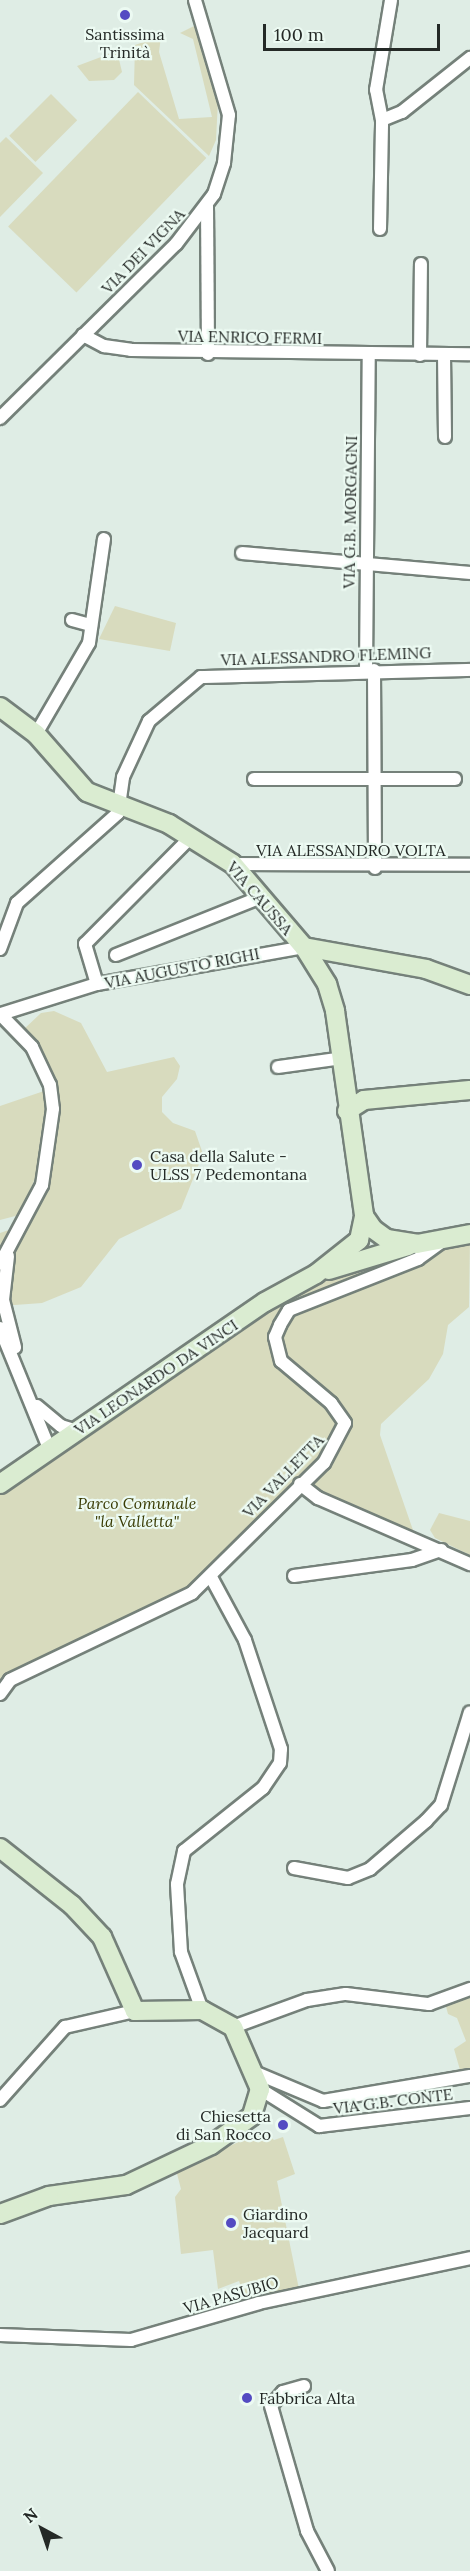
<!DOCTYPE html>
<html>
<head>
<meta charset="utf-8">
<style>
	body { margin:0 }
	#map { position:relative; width:470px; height:2571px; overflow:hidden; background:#dfede5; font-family:Lora,serif }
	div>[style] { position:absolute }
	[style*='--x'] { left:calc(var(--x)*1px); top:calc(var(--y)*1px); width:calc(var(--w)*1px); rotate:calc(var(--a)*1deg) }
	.green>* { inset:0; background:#d8dbbe; transform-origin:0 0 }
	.roads { filter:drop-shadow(2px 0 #75817a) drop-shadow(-2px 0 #75817a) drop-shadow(0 2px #75817a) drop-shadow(0 -2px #75817a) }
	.street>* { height:12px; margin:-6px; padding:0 6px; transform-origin:6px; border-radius:6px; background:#fff }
	.secondary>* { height:18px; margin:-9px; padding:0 9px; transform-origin:9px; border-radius:9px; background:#daecd1 }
	.dots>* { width:16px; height:16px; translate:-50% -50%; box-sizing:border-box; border:3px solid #ecfaf2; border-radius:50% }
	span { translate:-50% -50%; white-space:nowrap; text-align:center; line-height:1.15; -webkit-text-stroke:4.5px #ecfaf2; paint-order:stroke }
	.poi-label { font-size:16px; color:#242926 }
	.left { translate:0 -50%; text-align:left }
	.right { translate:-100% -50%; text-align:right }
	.street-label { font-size:16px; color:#242926 }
	.park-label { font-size:16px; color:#393b03; font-style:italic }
	.north { position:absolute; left:12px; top:2499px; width:60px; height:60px; -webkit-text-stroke:4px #ecfaf2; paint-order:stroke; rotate:320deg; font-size:16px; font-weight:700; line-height:24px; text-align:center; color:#242926 }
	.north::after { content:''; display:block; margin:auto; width:21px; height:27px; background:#242926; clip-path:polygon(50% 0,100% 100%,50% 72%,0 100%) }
	.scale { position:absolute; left:263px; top:24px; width:177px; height:27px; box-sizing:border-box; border:3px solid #242926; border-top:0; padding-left:8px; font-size:18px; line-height:21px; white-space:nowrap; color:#242926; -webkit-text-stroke:4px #ecfaf2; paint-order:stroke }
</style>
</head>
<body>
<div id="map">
	<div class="green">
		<div style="clip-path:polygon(196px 25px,218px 101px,216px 140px,209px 156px,134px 85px,135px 45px,161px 36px,159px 52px,179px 119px,212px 117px,193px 39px,180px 33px)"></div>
		<div style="clip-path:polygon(117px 51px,122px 72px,114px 80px,89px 81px,77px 66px)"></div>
		<div style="left:138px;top:92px;width:95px;height:187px;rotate:44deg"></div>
		<div style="left:51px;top:94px;width:37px;height:59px;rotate:45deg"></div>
		<div style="clip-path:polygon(6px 137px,43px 173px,0 217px,0 143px)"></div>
		<div style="clip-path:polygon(115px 606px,176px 623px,170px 651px,99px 639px)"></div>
		<div style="clip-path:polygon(54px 1011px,81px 1023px,107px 1072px,174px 1057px,180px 1066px,177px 1079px,162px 1097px,162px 1112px,173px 1123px,195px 1131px,203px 1154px,181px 1209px,119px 1239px,81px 1287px,42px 1303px,1px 1306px,0 1233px,26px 1224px,56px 1110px,22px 1031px,41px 1013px)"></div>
		<div style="clip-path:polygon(44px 1091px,49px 1105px,45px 1156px,19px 1215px,0 1220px,0 1106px)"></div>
		<div style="clip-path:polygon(470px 1239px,469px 1307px,448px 1325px,443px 1354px,429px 1379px,381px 1424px,380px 1435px,414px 1533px,323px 1494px,298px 1477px,188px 1589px,11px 1673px,0 1688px,0 1494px,314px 1281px)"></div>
		<div style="clip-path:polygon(439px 1513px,470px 1521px,470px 1555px,435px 1538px,430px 1530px)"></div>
		<div style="clip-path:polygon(470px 1984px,470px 2068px,460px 2070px,454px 2049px,466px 2041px,457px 2018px,448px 2014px,443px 1995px)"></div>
		<div style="clip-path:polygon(263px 2131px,274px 2140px,283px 2137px,295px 2174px,277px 2181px,299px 2289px,247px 2303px,239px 2281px,218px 2289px,213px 2250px,181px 2254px,175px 2197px,181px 2189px,176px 2170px)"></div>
	</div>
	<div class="roads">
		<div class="street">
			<div style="--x:382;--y:120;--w:22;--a:-22"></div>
			<div style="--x:402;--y:112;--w:87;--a:-38.5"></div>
			<div style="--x:207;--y:206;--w:148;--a:89.6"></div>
			<div style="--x:380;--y:229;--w:109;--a:-88.9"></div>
			<div style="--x:382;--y:120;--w:31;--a:-101"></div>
			<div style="--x:376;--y:90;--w:91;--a:-80.5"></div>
			<div style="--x:83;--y:335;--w:24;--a:28"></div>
			<div style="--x:104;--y:346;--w:27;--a:8"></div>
			<div style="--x:131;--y:350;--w:339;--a:0.7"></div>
			<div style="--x:420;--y:355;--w:91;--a:-89.4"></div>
			<div style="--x:444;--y:355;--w:82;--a:89.3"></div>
			<div style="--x:0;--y:418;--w:247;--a:-44.7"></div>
			<div style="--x:176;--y:244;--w:63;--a:-52.8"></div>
			<div style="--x:214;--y:194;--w:33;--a:-72"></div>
			<div style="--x:224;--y:163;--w:48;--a:-84.1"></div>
			<div style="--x:229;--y:115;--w:120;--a:-106.5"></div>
			<div style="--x:242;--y:553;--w:229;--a:5"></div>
			<div style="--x:72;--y:620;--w:20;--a:15"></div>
			<div style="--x:366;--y:670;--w:314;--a:-89.5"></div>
			<div style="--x:374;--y:670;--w:198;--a:89.7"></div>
			<div style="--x:36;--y:734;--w:105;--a:-59.8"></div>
			<div style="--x:89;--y:643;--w:105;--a:-81.8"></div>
			<div style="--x:254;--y:779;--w:201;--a:0"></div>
			<div style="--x:233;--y:864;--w:237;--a:0.2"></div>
			<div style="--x:0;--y:949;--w:49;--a:-69.7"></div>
			<div style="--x:17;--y:903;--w:135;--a:-41.7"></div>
			<div style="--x:118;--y:813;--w:36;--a:-82"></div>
			<div style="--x:123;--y:777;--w:62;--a:-65.1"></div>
			<div style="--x:149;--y:721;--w:68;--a:-40.2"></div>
			<div style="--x:201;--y:677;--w:269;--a:-1.5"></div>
			<div style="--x:116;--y:955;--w:156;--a:-21.8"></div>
			<div style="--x:97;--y:984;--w:42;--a:-106.7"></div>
			<div style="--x:85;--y:944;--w:152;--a:-45.3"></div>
			<div style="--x:0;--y:1014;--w:46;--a:45.9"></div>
			<div style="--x:32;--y:1047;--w:42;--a:64.7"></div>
			<div style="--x:50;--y:1085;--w:24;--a:83"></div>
			<div style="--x:53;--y:1109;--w:77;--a:98.2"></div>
			<div style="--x:42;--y:1185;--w:89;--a:118"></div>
			<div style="--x:1;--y:1014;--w:101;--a:-17.4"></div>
			<div style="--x:97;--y:984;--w:210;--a:-10.1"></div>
			<div style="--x:278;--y:1067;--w:66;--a:-7.9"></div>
			<div style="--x:8;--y:1256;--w:44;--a:96.5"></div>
			<div style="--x:3;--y:1300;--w:49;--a:75.7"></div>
			<div style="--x:0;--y:1328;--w:130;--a:67.8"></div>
			<div style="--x:37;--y:1406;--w:31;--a:40"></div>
			<div style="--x:61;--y:1426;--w:17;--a:17"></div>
			<div style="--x:300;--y:1484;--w:23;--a:38"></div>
			<div style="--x:318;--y:1498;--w:166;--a:23.5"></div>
			<div style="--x:294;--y:1576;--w:119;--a:-7.7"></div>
			<div style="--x:412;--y:1560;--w:31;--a:-19"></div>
			<div style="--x:0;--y:1694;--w:17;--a:-54"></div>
			<div style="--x:10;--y:1680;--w:202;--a:-25.5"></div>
			<div style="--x:192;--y:1593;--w:185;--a:-44.6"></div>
			<div style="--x:324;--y:1463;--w:45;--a:-62.3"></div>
			<div style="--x:345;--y:1423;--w:24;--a:-125"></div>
			<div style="--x:331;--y:1403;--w:65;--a:-140"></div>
			<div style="--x:281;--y:1361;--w:25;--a:-104"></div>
			<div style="--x:275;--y:1337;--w:13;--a:-67"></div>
			<div style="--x:280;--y:1325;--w:17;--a:-59"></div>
			<div style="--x:289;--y:1310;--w:139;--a:-21.6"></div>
			<div style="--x:418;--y:1259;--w:29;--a:-36"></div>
			<div style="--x:294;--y:1868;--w:55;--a:10.5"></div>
			<div style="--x:348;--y:1878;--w:24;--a:-22"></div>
			<div style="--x:370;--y:1869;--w:74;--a:-40.6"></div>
			<div style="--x:426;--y:1821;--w:22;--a:-47"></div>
			<div style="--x:441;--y:1805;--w:97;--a:-72.7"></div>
			<div style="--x:202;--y:2010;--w:62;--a:-109.9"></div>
			<div style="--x:181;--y:1952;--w:68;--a:-93.4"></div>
			<div style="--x:177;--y:1884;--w:34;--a:-78"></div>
			<div style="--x:184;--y:1851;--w:101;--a:-38.6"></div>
			<div style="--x:263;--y:1788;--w:30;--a:-56"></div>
			<div style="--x:280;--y:1763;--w:14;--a:-86"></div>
			<div style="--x:281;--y:1749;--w:115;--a:-108.3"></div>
			<div style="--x:245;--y:1640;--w:72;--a:-118.4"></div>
			<div style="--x:233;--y:2027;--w:79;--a:-20"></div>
			<div style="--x:307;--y:2000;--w:39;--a:-9"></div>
			<div style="--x:346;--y:1994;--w:84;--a:6.9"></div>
			<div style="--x:429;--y:2004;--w:44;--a:-20.1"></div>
			<div style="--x:254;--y:2072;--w:75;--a:22.8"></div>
			<div style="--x:323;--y:2101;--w:149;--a:-9.7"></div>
			<div style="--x:260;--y:2089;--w:70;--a:32.1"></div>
			<div style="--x:319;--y:2126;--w:152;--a:-6.8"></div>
			<div style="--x:0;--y:2100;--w:98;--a:-48.3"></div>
			<div style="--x:65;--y:2027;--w:72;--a:-12.9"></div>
			<div style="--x:0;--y:2335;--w:131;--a:2.2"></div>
			<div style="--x:131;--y:2340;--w:133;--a:-16.1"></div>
			<div style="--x:259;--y:2303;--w:216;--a:-12"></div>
			<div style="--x:304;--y:2386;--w:22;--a:164"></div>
			<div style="--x:283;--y:2392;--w:18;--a:131"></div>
			<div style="--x:271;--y:2406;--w:130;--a:73.9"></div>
			<div style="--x:307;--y:2531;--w:45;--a:62.3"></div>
		</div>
		<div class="secondary">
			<div style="--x:0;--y:707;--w:45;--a:36.9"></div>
			<div style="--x:36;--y:734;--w:77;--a:48.7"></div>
			<div style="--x:87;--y:792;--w:88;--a:21.3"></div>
			<div style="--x:169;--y:824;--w:75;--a:32"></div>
			<div style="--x:233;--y:864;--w:109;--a:49.5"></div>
			<div style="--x:304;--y:947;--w:44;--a:58.1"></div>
			<div style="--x:327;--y:984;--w:28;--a:73"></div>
			<div style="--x:335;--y:1011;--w:207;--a:81.9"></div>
			<div style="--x:364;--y:1216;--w:16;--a:55"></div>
			<div style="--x:373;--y:1229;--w:17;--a:36"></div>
			<div style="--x:387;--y:1239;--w:30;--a:9"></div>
			<div style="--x:417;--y:1244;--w:54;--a:-10.7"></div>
			<div style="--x:304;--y:947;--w:124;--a:10.2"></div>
			<div style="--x:426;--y:969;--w:47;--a:20"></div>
			<div style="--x:347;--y:1111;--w:20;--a:-33"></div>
			<div style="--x:364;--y:1100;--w:106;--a:-5.4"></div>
			<div style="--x:329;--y:1270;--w:83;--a:-16.9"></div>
			<div style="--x:0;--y:1484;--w:321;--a:-34.5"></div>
			<div style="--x:265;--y:1302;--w:58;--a:-28.8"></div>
			<div style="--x:316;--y:1274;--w:55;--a:-38.3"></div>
			<div style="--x:359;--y:1240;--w:25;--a:-78"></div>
			<div style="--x:0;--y:1848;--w:92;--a:38.4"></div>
			<div style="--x:72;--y:1905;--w:44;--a:46.8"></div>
			<div style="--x:102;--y:1937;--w:81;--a:66"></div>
			<div style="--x:135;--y:2011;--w:67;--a:-0.9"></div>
			<div style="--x:202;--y:2010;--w:35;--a:29"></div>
			<div style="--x:233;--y:2027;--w:68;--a:66.5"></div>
			<div style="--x:260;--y:2089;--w:28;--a:107"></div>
			<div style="--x:252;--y:2116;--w:50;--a:144.7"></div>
			<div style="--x:211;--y:2145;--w:94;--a:154.8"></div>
			<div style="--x:126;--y:2185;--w:78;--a:171.9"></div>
			<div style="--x:49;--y:2196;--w:52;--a:159.8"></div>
		</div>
	</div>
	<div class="dots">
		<div style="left:125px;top:15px;background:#544bc2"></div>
		<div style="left:137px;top:1165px;background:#544bc2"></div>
		<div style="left:283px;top:2125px;background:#544bc2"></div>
		<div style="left:231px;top:2223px;background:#544bc2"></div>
		<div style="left:247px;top:2398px;background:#544bc2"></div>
	</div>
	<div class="poi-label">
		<span style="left:125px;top:43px">Santissima<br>Trinità</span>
		<span class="left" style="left:150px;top:1165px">Casa della Salute -<br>ULSS 7 Pedemontana</span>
		<span class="right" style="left:271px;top:2125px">Chiesetta<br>di San Rocco</span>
		<span class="left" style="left:243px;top:2223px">Giardino<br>Jacquard</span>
		<span class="left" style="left:259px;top:2398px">Fabbrica Alta</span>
	</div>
	<div class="street-label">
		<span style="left:143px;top:251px;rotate:-46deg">VIA DEI VIGNA</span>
		<span style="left:250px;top:337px;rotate:1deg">VIA ENRICO FERMI</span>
		<span style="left:350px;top:512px;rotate:-89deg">VIA G.B. MORGAGNI</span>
		<span style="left:326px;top:656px;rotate:-2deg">VIA ALESSANDRO FLEMING</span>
		<span style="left:351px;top:850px">VIA ALESSANDRO VOLTA</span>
		<span style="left:260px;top:898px;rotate:49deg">VIA CAUSSA</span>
		<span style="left:182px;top:968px;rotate:-11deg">VIA AUGUSTO RIGHI</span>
		<span style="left:156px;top:1377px;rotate:-34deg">VIA LEONARDO DA VINCI</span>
		<span style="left:283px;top:1476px;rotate:-46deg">VIA VALLETTA</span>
		<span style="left:393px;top:2101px;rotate:-7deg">VIA G.B. CONTE</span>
		<span style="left:231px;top:2295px;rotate:-16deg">VIA PASUBIO</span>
	</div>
	<div class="park-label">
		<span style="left:137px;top:1512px">Parco Comunale<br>"la Valletta"</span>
	</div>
	<div class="north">N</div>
	<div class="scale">100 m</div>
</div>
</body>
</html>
